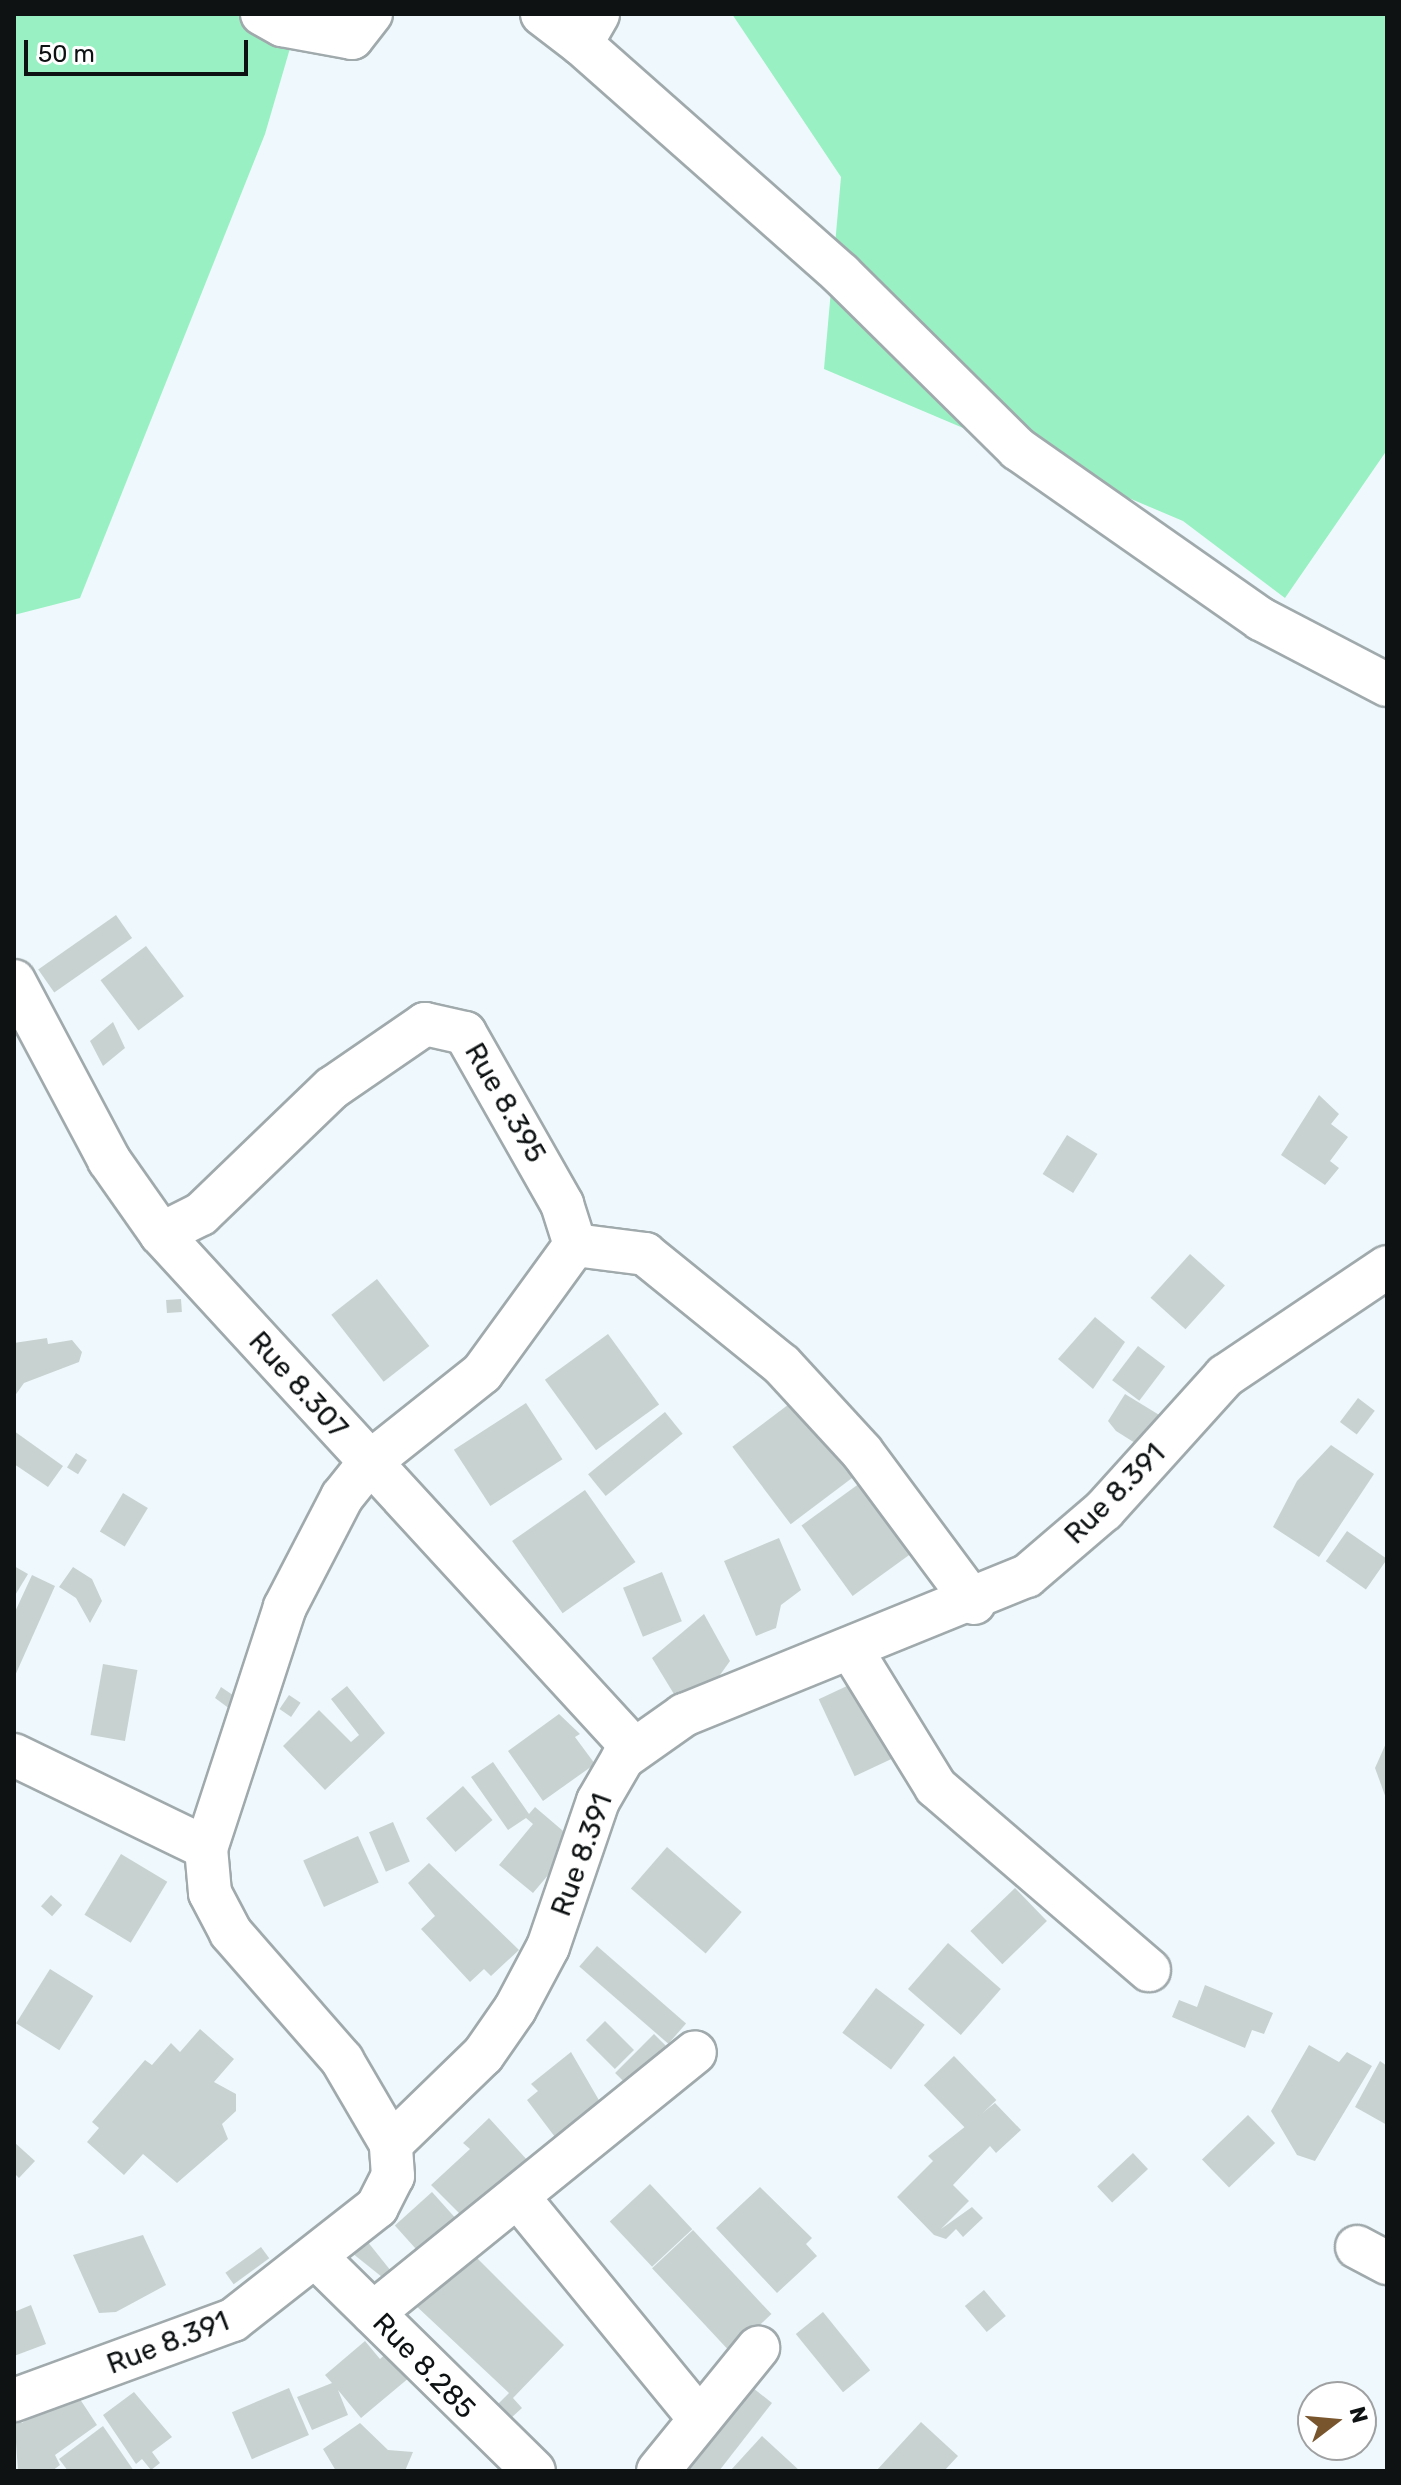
<!DOCTYPE html>
<html>
<head>
<meta charset="utf-8">
<style>
	body { margin:0 }
	#map { position:relative; width:1401px; height:2485px; overflow:hidden; background:#eff9fd; font-family:Rubik,sans-serif }
	div>[style] { position:absolute }
	[style*='--x'] { left:calc(var(--x)*1px); top:calc(var(--y)*1px); width:calc(var(--w)*1px); rotate:calc(var(--a)*1deg) }
	.green>* { inset:0; background:#99f0c2 }
	.building>* { inset:0; background:#c8d2d1; transform-origin:0 0 }
	.roads { filter:drop-shadow(2px 0 #a0a9ac) drop-shadow(-2px 0 #a0a9ac) drop-shadow(0 2px #a0a9ac) drop-shadow(0 -2px #a0a9ac) }
	.minor>* { height:42px; margin:-21px; padding:0 21px; transform-origin:21px; border-radius:21px; background:#fff }
	span { translate:-50% -50%; white-space:nowrap; text-align:center; line-height:1.15; -webkit-text-stroke:7px #fff; paint-order:stroke }
	.street-label { font-size:28px; color:#0e1213 }
	.frame { position:absolute; inset:0; border:16px solid #0e1213; pointer-events:none }
	.north { position:absolute; left:1297px; top:2381px; width:80px; height:80px; box-sizing:border-box; background:#fff; border:2px solid #9fa0a1; border-radius:50%; rotate:74deg; font-size:22px; font-weight:700; line-height:32px; text-align:center; color:#0e1213 }
	.north::after { content:''; display:block; margin:auto; width:28px; height:36px; background:#79552e; clip-path:polygon(50% 0,100% 100%,50% 72%,0 100%) }
	.scale { position:absolute; left:24px; top:40px; width:224px; height:36px; box-sizing:border-box; border:4px solid #0e1213; border-top:0; padding-left:10px; font-size:24px; line-height:28px; white-space:nowrap; color:#0e1213; -webkit-text-stroke:6px #fff; paint-order:stroke }
</style>
</head>
<body>
<div id="map">
	<div class="green">
		<div style="clip-path:polygon(14px 14px,300px 14px,265px 134px,80px 598px,14px 615px)"></div>
		<div style="clip-path:polygon(732px 14px,1387px 14px,1387px 450px,1285px 598px,1183px 521px,824px 369px,841px 177px)"></div>
	</div>
	<div class="building">
		<div style="left:116px;top:915px;width:28px;height:95px;rotate:55deg"></div>
		<div style="left:146px;top:946px;width:63px;height:57px;rotate:53deg"></div>
		<div style="clip-path:polygon(113px 1022px,125px 1048px,103px 1066px,90px 1041px)"></div>
		<div style="clip-path:polygon(1319px 1095px,1339px 1114px,1331px 1124px,1348px 1137px,1330px 1161px,1339px 1168px,1325px 1185px,1281px 1155px)"></div>
		<div style="left:1067px;top:1135px;width:36px;height:46px;rotate:32deg"></div>
		<div style="left:1190px;top:1254px;width:47px;height:59px;rotate:42deg"></div>
		<div style="left:377px;top:1279px;width:85px;height:58px;rotate:52deg"></div>
		<div style="left:181px;top:1299px;width:13px;height:15px;rotate:86deg"></div>
		<div style="clip-path:polygon(1095px 1317px,1125px 1342px,1093px 1389px,1058px 1359px)"></div>
		<div style="left:608px;top:1334px;width:87px;height:78px;rotate:54deg"></div>
		<div style="clip-path:polygon(47px 1338px,48px 1344px,72px 1340px,82px 1352px,79px 1362px,24px 1383px,14px 1397px,14px 1343px)"></div>
		<div style="left:1138px;top:1346px;width:34px;height:43px;rotate:37deg"></div>
		<div style="clip-path:polygon(1125px 1394px,1174px 1424px,1143px 1448px,1116px 1431px,1108px 1421px)"></div>
		<div style="left:801px;top:1395px;width:97px;height:86px;rotate:53deg"></div>
		<div style="left:1358px;top:1398px;width:21px;height:30px;rotate:37deg"></div>
		<div style="left:526px;top:1403px;width:67px;height:86px;rotate:57deg"></div>
		<div style="left:665px;top:1412px;width:28px;height:99px;rotate:51deg"></div>
		<div style="clip-path:polygon(14px 1431px,63px 1466px,48px 1487px,14px 1464px)"></div>
		<div style="clip-path:polygon(1331px 1445px,1374px 1474px,1319px 1557px,1273px 1527px,1297px 1481px)"></div>
		<div style="left:76px;top:1453px;width:13px;height:17px;rotate:32deg"></div>
		<div style="left:867px;top:1478px;width:87px;height:81px;rotate:54deg"></div>
		<div style="left:585px;top:1490px;width:88px;height:89px;rotate:55deg"></div>
		<div style="left:123px;top:1493px;width:29px;height:45px;rotate:31deg"></div>
		<div style="left:1347px;top:1531px;width:49px;height:37px;rotate:35deg"></div>
		<div style="clip-path:polygon(779px 1538px,801px 1590px,781px 1605px,776px 1628px,756px 1636px,724px 1561px)"></div>
		<div style="clip-path:polygon(14px 1566px,28px 1574px,14px 1597px)"></div>
		<div style="clip-path:polygon(73px 1567px,92px 1579px,102px 1601px,90px 1623px,76px 1598px,59px 1587px)"></div>
		<div style="left:662px;top:1572px;width:53px;height:42px;rotate:68deg"></div>
		<div style="clip-path:polygon(32px 1575px,55px 1586px,14px 1678px,14px 1614px)"></div>
		<div style="clip-path:polygon(704px 1614px,730px 1661px,700px 1703px,680px 1704px,652px 1658px)"></div>
		<div style="left:103px;top:1664px;width:35px;height:72px;rotate:10deg"></div>
		<div style="left:864px;top:1678px;width:85px;height:50px;rotate:65deg"></div>
		<div style="clip-path:polygon(347px 1686px,385px 1733px,325px 1790px,283px 1746px,319px 1710px,351px 1742px,359px 1735px,331px 1699px)"></div>
		<div style="clip-path:polygon(221px 1687px,243px 1702px,238px 1715px,215px 1698px)"></div>
		<div style="left:289px;top:1695px;width:14px;height:17px;rotate:34deg"></div>
		<div style="clip-path:polygon(559px 1714px,580px 1734px,575px 1737px,595px 1764px,543px 1801px,508px 1751px)"></div>
		<div style="clip-path:polygon(1387px 1741px,1387px 1801px,1375px 1768px)"></div>
		<div style="clip-path:polygon(493px 1762px,529px 1814px,535px 1807px,576px 1842px,533px 1893px,499px 1865px,533px 1824px,526px 1818px,508px 1830px,471px 1777px)"></div>
		<div style="left:463px;top:1786px;width:45px;height:49px;rotate:49deg"></div>
		<div style="left:393px;top:1822px;width:43px;height:26px;rotate:67deg"></div>
		<div style="left:358px;top:1836px;width:51px;height:60px;rotate:66deg"></div>
		<div style="left:667px;top:1847px;width:99px;height:55px;rotate:41deg"></div>
		<div style="left:121px;top:1854px;width:54px;height:71px;rotate:31deg"></div>
		<div style="clip-path:polygon(429px 1863px,519px 1950px,491px 1976px,484px 1969px,470px 1982px,421px 1929px,435px 1916px,408px 1883px)"></div>
		<div style="left:1015px;top:1888px;width:46px;height:62px;rotate:46deg"></div>
		<div style="left:51px;top:1895px;width:15px;height:15px;rotate:42deg"></div>
		<div style="left:948px;top:1943px;width:70px;height:61px;rotate:41deg"></div>
		<div style="left:597px;top:1946px;width:118px;height:27px;rotate:41deg"></div>
		<div style="left:50px;top:1969px;width:51px;height:64px;rotate:32deg"></div>
		<div style="clip-path:polygon(1205px 1985px,1273px 2013px,1264px 2034px,1252px 2030px,1245px 2048px,1172px 2017px,1179px 2000px,1197px 2007px)"></div>
		<div style="left:876px;top:1988px;width:61px;height:56px;rotate:37deg"></div>
		<div style="left:605px;top:2021px;width:41px;height:27px;rotate:45deg"></div>
		<div style="clip-path:polygon(200px 2029px,234px 2059px,214px 2082px,236px 2094px,236px 2111px,222px 2124px,228px 2139px,177px 2183px,143px 2154px,124px 2175px,87px 2142px,99px 2128px,92px 2122px,145px 2060px,152px 2065px,171px 2043px,180px 2052px)"></div>
		<div style="left:654px;top:2034px;width:27px;height:55px;rotate:45deg"></div>
		<div style="clip-path:polygon(1309px 2045px,1339px 2062px,1347px 2052px,1372px 2066px,1315px 2161px,1297px 2155px,1271px 2111px)"></div>
		<div style="clip-path:polygon(571px 2052px,600px 2102px,555px 2137px,527px 2100px,538px 2091px,531px 2084px)"></div>
		<div style="left:954px;top:2056px;width:61px;height:42px;rotate:46deg"></div>
		<div style="clip-path:polygon(1380px 2061px,1387px 2066px,1387px 2125px,1355px 2107px)"></div>
		<div style="clip-path:polygon(995px 2103px,1021px 2130px,996px 2153px,990px 2146px,953px 2185px,969px 2201px,941px 2229px,972px 2207px,983px 2218px,963px 2237px,956px 2229px,946px 2239px,934px 2235px,897px 2197px,933px 2161px,928px 2156px)"></div>
		<div style="left:1248px;top:2115px;width:39px;height:64px;rotate:46deg"></div>
		<div style="clip-path:polygon(489px 2118px,529px 2162px,464px 2218px,431px 2185px,470px 2149px,463px 2143px)"></div>
		<div style="clip-path:polygon(14px 2142px,35px 2161px,19px 2178px,14px 2173px)"></div>
		<div style="left:1133px;top:2153px;width:22px;height:49px;rotate:47deg"></div>
		<div style="left:650px;top:2184px;width:62px;height:55px;rotate:47deg"></div>
		<div style="clip-path:polygon(760px 2187px,812px 2238px,806px 2244px,817px 2256px,777px 2293px,716px 2228px)"></div>
		<div style="left:432px;top:2192px;width:42px;height:50px;rotate:48deg"></div>
		<div style="left:693px;top:2230px;width:115px;height:56px;rotate:47deg"></div>
		<div style="clip-path:polygon(143px 2235px,166px 2285px,116px 2312px,99px 2313px,73px 2255px)"></div>
		<div style="clip-path:polygon(367px 2241px,391px 2271px,382px 2277px,352px 2253px)"></div>
		<div style="clip-path:polygon(465px 2246px,564px 2345px,513px 2398px,522px 2408px,511px 2418px,498px 2404px,509px 2393px,413px 2303px)"></div>
		<div style="left:261px;top:2247px;width:14px;height:44px;rotate:54deg"></div>
		<div style="left:984px;top:2290px;width:34px;height:25px;rotate:50deg"></div>
		<div style="clip-path:polygon(31px 2305px,46px 2344px,14px 2356px,14px 2312px)"></div>
		<div style="left:823px;top:2312px;width:75px;height:35px;rotate:51deg"></div>
		<div style="clip-path:polygon(365px 2341px,380px 2359px,395px 2346px,416px 2372px,361px 2418px,338px 2390px,348px 2415px,312px 2430px,297px 2397px,332px 2383px,325px 2375px)"></div>
		<div style="clip-path:polygon(748px 2384px,772px 2403px,719px 2471px,680px 2471px)"></div>
		<div style="clip-path:polygon(72px 2387px,97px 2425px,55px 2455px,60px 2465px,52px 2471px,18px 2471px,14px 2414px,22px 2423px)"></div>
		<div style="left:289px;top:2388px;width:51px;height:62px;rotate:67deg"></div>
		<div style="clip-path:polygon(134px 2392px,172px 2437px,152px 2452px,160px 2463px,151px 2470px,142px 2459px,136px 2464px,103px 2415px)"></div>
		<div style="clip-path:polygon(921px 2422px,958px 2456px,944px 2471px,876px 2471px)"></div>
		<div style="clip-path:polygon(360px 2423px,388px 2450px,413px 2452px,405px 2471px,336px 2471px,323px 2449px)"></div>
		<div style="clip-path:polygon(103px 2426px,134px 2471px,68px 2471px,59px 2459px)"></div>
		<div style="clip-path:polygon(762px 2436px,800px 2471px,730px 2471px)"></div>
	</div>
	<div class="roads">
		<div class="minor">
			<div style="--x:262;--y:14;--w:23;--a:29"></div>
			<div style="--x:282;--y:25;--w:71;--a:10.5"></div>
			<div style="--x:352;--y:38;--w:31;--a:-52"></div>
			<div style="--x:542;--y:14;--w:49;--a:37.6"></div>
			<div style="--x:581;--y:44;--w:34;--a:-60"></div>
			<div style="--x:581;--y:44;--w:347;--a:41.5"></div>
			<div style="--x:841;--y:274;--w:249;--a:44.7"></div>
			<div style="--x:1018;--y:449;--w:297;--a:35"></div>
			<div style="--x:1261;--y:619;--w:142;--a:27.6"></div>
			<div style="--x:14;--y:981;--w:203;--a:62"></div>
			<div style="--x:109;--y:1160;--w:90;--a:54.9"></div>
			<div style="--x:161;--y:1234;--w:699;--a:47.43"></div>
			<div style="--x:161;--y:1234;--w:45;--a:-26.6"></div>
			<div style="--x:201;--y:1214;--w:182;--a:-43.9"></div>
			<div style="--x:332;--y:1088;--w:113;--a:-34.5"></div>
			<div style="--x:425;--y:1024;--w:41;--a:12.7"></div>
			<div style="--x:465;--y:1033;--w:197;--a:60.4"></div>
			<div style="--x:562;--y:1204;--w:43;--a:72.4"></div>
			<div style="--x:575;--y:1245;--w:158;--a:126"></div>
			<div style="--x:482;--y:1373;--w:143;--a:141.5"></div>
			<div style="--x:370;--y:1462;--w:45;--a:128.7"></div>
			<div style="--x:342;--y:1497;--w:124;--a:117.4"></div>
			<div style="--x:285;--y:1607;--w:254;--a:108.1"></div>
			<div style="--x:206;--y:1848;--w:45;--a:84.9"></div>
			<div style="--x:210;--y:1893;--w:45;--a:62.3"></div>
			<div style="--x:231;--y:1933;--w:169;--a:48.8"></div>
			<div style="--x:342;--y:2060;--w:97;--a:59.7"></div>
			<div style="--x:575;--y:1245;--w:71;--a:7.3"></div>
			<div style="--x:645;--y:1254;--w:176;--a:39"></div>
			<div style="--x:782;--y:1365;--w:118;--a:47.4"></div>
			<div style="--x:862;--y:1452;--w:188;--a:53.4"></div>
			<div style="--x:851;--y:1649;--w:162;--a:58.4"></div>
			<div style="--x:936;--y:1787;--w:281;--a:40.7"></div>
			<div style="--x:14;--y:1755;--w:213;--a:25.8"></div>
			<div style="--x:518;--y:2197;--w:286;--a:50.7"></div>
			<div style="--x:1357;--y:2247;--w:34;--a:28"></div>
			<div style="--x:317;--y:2258;--w:304;--a:44.5"></div>
			<div style="--x:373;--y:2313;--w:414;--a:-39"></div>
			<div style="--x:14;--y:2400;--w:233;--a:-20.1"></div>
			<div style="--x:233;--y:2320;--w:183;--a:-38.1"></div>
			<div style="--x:377;--y:2207;--w:35;--a:-63"></div>
			<div style="--x:393;--y:2176;--w:32;--a:-94"></div>
			<div style="--x:391;--y:2144;--w:128;--a:-44.1"></div>
			<div style="--x:483;--y:2055;--w:56;--a:-55.2"></div>
			<div style="--x:515;--y:2009;--w:70;--a:-62"></div>
			<div style="--x:548;--y:1947;--w:154;--a:-71.1"></div>
			<div style="--x:598;--y:1801;--w:50;--a:-59.8"></div>
			<div style="--x:623;--y:1758;--w:75;--a:-35.2"></div>
			<div style="--x:684;--y:1715;--w:370;--a:-22.1"></div>
			<div style="--x:1027;--y:1576;--w:101;--a:-40.6"></div>
			<div style="--x:1104;--y:1510;--w:181;--a:-47.9"></div>
			<div style="--x:1225;--y:1376;--w:195;--a:-33.9"></div>
			<div style="--x:658;--y:2471;--w:159;--a:-50.9"></div>
		</div>
	</div>
	<div class="street-label">
		<span style="left:505px;top:1103px;rotate:60deg">Rue 8.395</span>
		<span style="left:298px;top:1385px;rotate:48deg">Rue 8.307</span>
		<span style="left:1115px;top:1494px;rotate:-45deg">Rue 8.391</span>
		<span style="left:582px;top:1855px;rotate:-70deg">Rue 8.391</span>
		<span style="left:168px;top:2343px;rotate:-21deg">Rue 8.391</span>
		<span style="left:424px;top:2366px;rotate:46deg">Rue 8.285</span>
	</div>
	<div class="frame"></div>
	<div class="north">N</div>
	<div class="scale">50 m</div>
</div>
</body>
</html>
